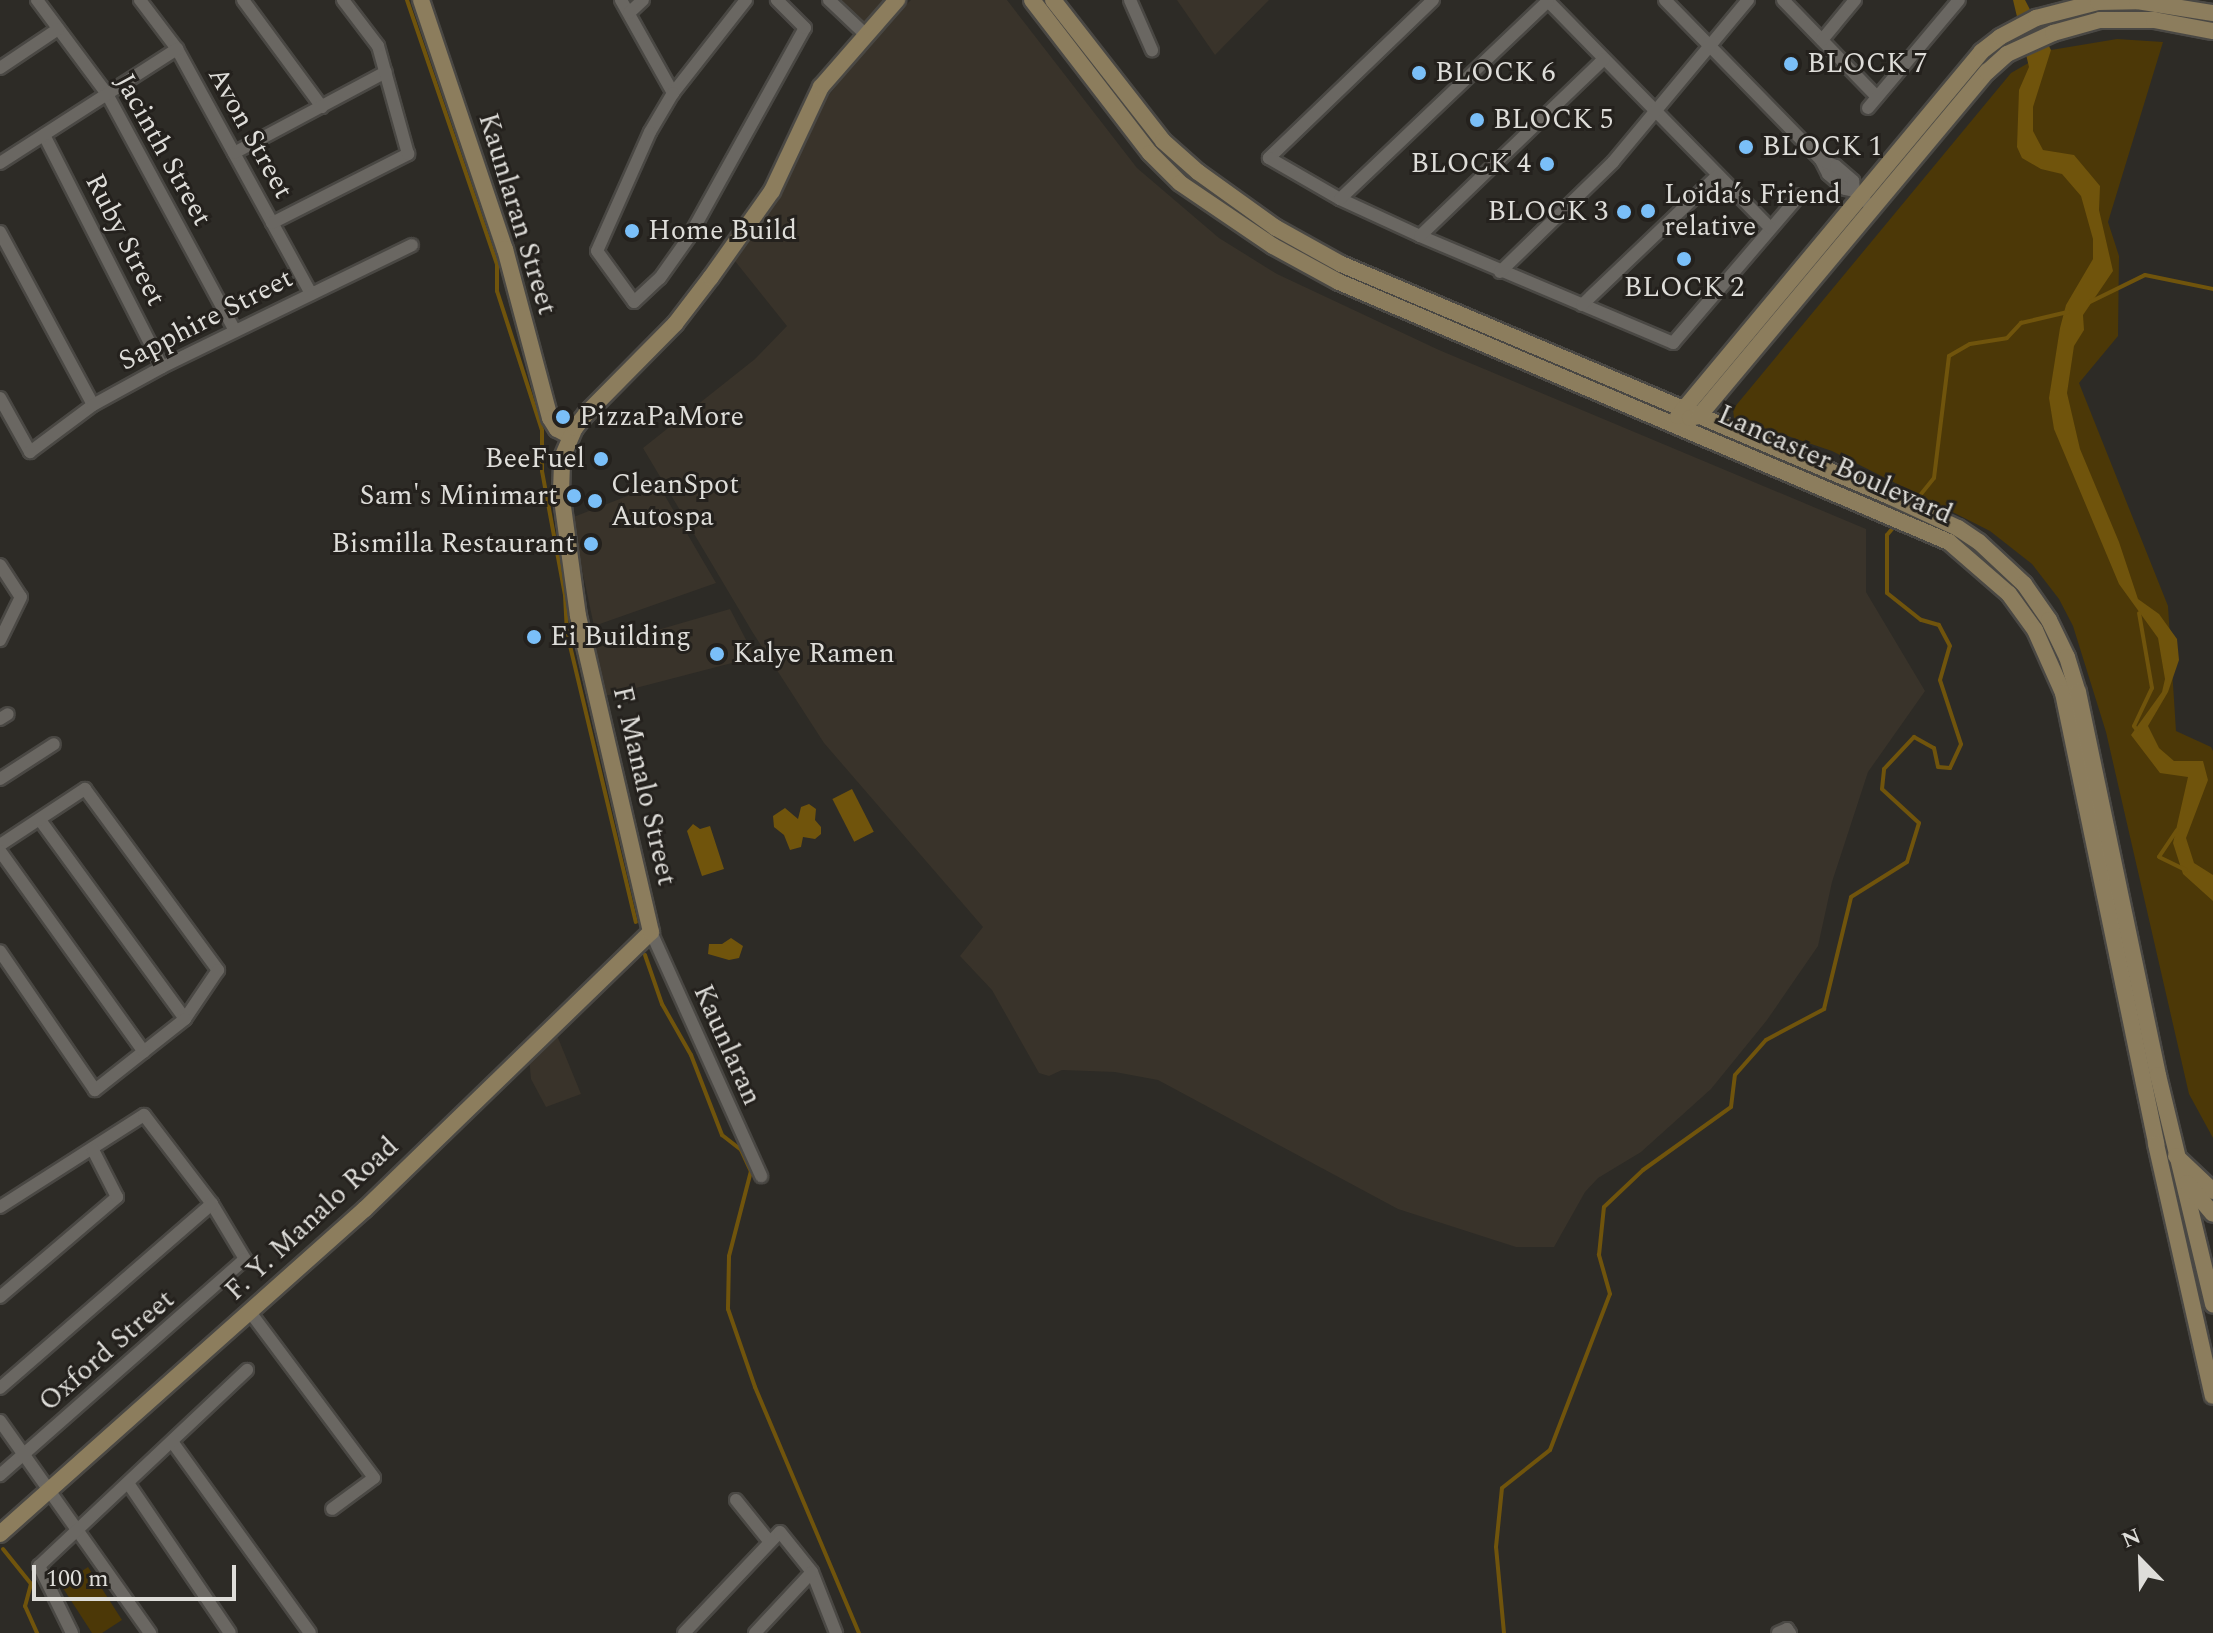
<!DOCTYPE html>
<html>
<head>
<meta charset="utf-8">
<style>
	body { margin:0 }
	#map { position:relative; width:2213px; height:1633px; overflow:hidden; background:#2d2b26; font-family:Spectral,serif }
	div>[style] { position:absolute }
	[style*='--x'] { left:calc(var(--x)*1px); top:calc(var(--y)*1px); width:calc(var(--w)*1px); rotate:calc(var(--a)*1deg) }
	.built>* { inset:0; background:#39332a }
	.green>* { inset:0; background:#4c3807 }
	.water>* { inset:0; background:#70540c; transform-origin:0 0 }
	.stream>* { height:4px; margin:-2px; padding:0 2px; transform-origin:2px; border-radius:2px; background:#70540c }
	.roads { filter:drop-shadow(2px 0 #4a4844) drop-shadow(-2px 0 #4a4844) drop-shadow(0 2px #4a4844) drop-shadow(0 -2px #4a4844) }
	.street>* { height:12px; margin:-6px; padding:0 6px; transform-origin:6px; border-radius:6px; background:#6a6762 }
	.secondary>* { height:16px; margin:-8px; padding:0 8px; transform-origin:8px; border-radius:8px; background:#8c7d5d }
	.dots>* { width:22px; height:22px; translate:-50% -50%; box-sizing:border-box; border:4px solid #24211d; border-radius:50% }
	span { translate:-50% -50%; white-space:nowrap; text-align:center; line-height:1.15; -webkit-text-stroke:6px #24211d; paint-order:stroke }
	.poi-label { font-size:28px; color:#deddd9 }
	.left { translate:0 -50%; text-align:left }
	.right { translate:-100% -50%; text-align:right }
	.street-label { font-size:28px; color:#deddd9 }
	.north { position:absolute; left:2101px; top:1521px; width:80px; height:80px; -webkit-text-stroke:6px #24211d; paint-order:stroke; rotate:337deg; font-size:22px; font-weight:700; line-height:32px; text-align:center; color:#deddd9 }
	.north::after { content:''; display:block; margin:auto; width:28px; height:36px; background:#deddd9; clip-path:polygon(50% 0,100% 100%,50% 72%,0 100%) }
	.scale { position:absolute; left:32px; top:1565px; width:204px; height:36px; box-sizing:border-box; border:4px solid #deddd9; border-top:0; padding-left:10px; font-size:24px; line-height:28px; white-space:nowrap; color:#deddd9; -webkit-text-stroke:6px #24211d; paint-order:stroke }
</style>
</head>
<body>
<div id="map">
	<div class="built">
		<div style="clip-path:polygon(824px 0,887px 0,857px 32px)"></div>
		<div style="clip-path:polygon(911px 0,1007px 0,1137px 168px,1219px 238px,1277px 274px,1439px 350px,1866px 529px,1866px 592px,1925px 691px,1868px 772px,1832px 882px,1818px 946px,1767px 1020px,1711px 1089px,1641px 1152px,1598px 1178px,1585px 1192px,1554px 1247px,1516px 1247px,1398px 1209px,1158px 1080px,1115px 1072px,1062px 1070px,1049px 1076px,1039px 1073px,992px 990px,960px 956px,983px 927px,824px 743px,753px 633px,643px 448px,755px 359px,787px 326px,735px 261px,782px 191px,824px 101px,887px 23px)"></div>
		<div style="clip-path:polygon(1177px 0,1269px 0,1215px 55px)"></div>
		<div style="clip-path:polygon(658px 484px,716px 583px,594px 626px,571px 518px)"></div>
		<div style="clip-path:polygon(730px 609px,755px 657px,605px 696px,592px 649px)"></div>
		<div style="clip-path:polygon(556px 1033px,581px 1094px,546px 1107px,531px 1079px,529px 1057px)"></div>
	</div>
	<div class="green">
		<div style="clip-path:polygon(2117px 39px,2163px 42px,2108px 222px,2119px 256px,2118px 336px,2079px 383px,2168px 606px,2176px 731px,2211px 747px,2213px 751px,2213px 1138px,2189px 1094px,2106px 732px,2073px 626px,2059px 599px,2032px 564px,1990px 531px,1832px 451px,1734px 418px,1733px 409px,2011px 73px,2051px 50px)"></div>
		<div style="clip-path:polygon(88px 1567px,122px 1620px,102px 1633px,92px 1633px,61px 1585px)"></div>
	</div>
	<div class="water">
		<div style="clip-path:polygon(2013px 0,2025px 0,2051px 50px,2033px 107px,2033px 131px,2043px 150px,2074px 155px,2100px 186px,2099px 210px,2113px 271px,2083px 315px,2084px 330px,2074px 346px,2067px 393px,2080px 449px,2119px 542px,2138px 599px,2159px 614px,2177px 639px,2179px 660px,2168px 692px,2148px 726px,2159px 748px,2174px 761px,2203px 761px,2208px 780px,2186px 838px,2194px 863px,2213px 875px,2213px 901px,2183px 874px,2173px 843px,2188px 777px,2160px 773px,2131px 735px,2162px 692px,2165px 679px,2158px 638px,2119px 584px,2054px 429px,2049px 398px,2060px 328px,2066px 305px,2093px 259px,2093px 239px,2081px 196px,2062px 174px,2041px 169px,2022px 158px,2017px 147px,2019px 90px,2029px 67px)"></div>
		<div style="left:852px;top:789px;width:48px;height:22px;rotate:63deg"></div>
		<div style="clip-path:polygon(809px 804px,816px 809px,815px 820px,821px 827px,821px 834px,815px 839px,803px 837px,801px 847px,790px 850px,784px 835px,774px 827px,773px 816px,785px 808px,798px 819px,801px 807px)"></div>
		<div style="clip-path:polygon(693px 824px,700px 829px,710px 826px,724px 869px,702px 876px,687px 831px)"></div>
		<div style="clip-path:polygon(731px 938px,743px 946px,739px 958px,729px 960px,708px 954px,709px 944px,722px 944px)"></div>
	</div>
	<div class="stream">
		<div style="--x:407;--y:0;--w:280;--a:71.2"></div>
		<div style="--x:497;--y:265;--w:26;--a:90"></div>
		<div style="--x:497;--y:291;--w:146;--a:72.1"></div>
		<div style="--x:542;--y:430;--w:41;--a:90"></div>
		<div style="--x:542;--y:471;--w:126;--a:79.5"></div>
		<div style="--x:565;--y:595;--w:38;--a:87"></div>
		<div style="--x:567;--y:633;--w:297;--a:76.6"></div>
		<div style="--x:2090;--y:302;--w:61;--a:-26.1"></div>
		<div style="--x:2145;--y:275;--w:69;--a:11.6"></div>
		<div style="--x:1913;--y:504;--w:33;--a:-51"></div>
		<div style="--x:1934;--y:478;--w:123;--a:-83"></div>
		<div style="--x:1949;--y:356;--w:24;--a:-30"></div>
		<div style="--x:1970;--y:344;--w:37;--a:-9"></div>
		<div style="--x:2007;--y:338;--w:21;--a:-47"></div>
		<div style="--x:2021;--y:323;--w:48;--a:-13.2"></div>
		<div style="--x:2137;--y:730;--w:5;--a:-127"></div>
		<div style="--x:2134;--y:726;--w:42;--a:-64.7"></div>
		<div style="--x:2152;--y:688;--w:76;--a:-99.8"></div>
		<div style="--x:2177;--y:830;--w:32;--a:124"></div>
		<div style="--x:2159;--y:857;--w:30;--a:26"></div>
		<div style="--x:645;--y:955;--w:52;--a:70.9"></div>
		<div style="--x:662;--y:1004;--w:59;--a:60.4"></div>
		<div style="--x:691;--y:1055;--w:86;--a:68.8"></div>
		<div style="--x:722;--y:1135;--w:24;--a:38"></div>
		<div style="--x:741;--y:1150;--w:23;--a:65"></div>
		<div style="--x:751;--y:1171;--w:88;--a:104.5"></div>
		<div style="--x:729;--y:1256;--w:53;--a:91.1"></div>
		<div style="--x:728;--y:1309;--w:83;--a:70.9"></div>
		<div style="--x:755;--y:1387;--w:267;--a:67.1"></div>
		<div style="--x:3;--y:1549;--w:45;--a:51.3"></div>
		<div style="--x:31;--y:1584;--w:23;--a:105"></div>
		<div style="--x:25;--y:1606;--w:30;--a:66"></div>
		<div style="--x:1504;--y:1633;--w:86;--a:-95.3"></div>
		<div style="--x:1496;--y:1547;--w:59;--a:-84.2"></div>
		<div style="--x:1502;--y:1488;--w:61;--a:-38.4"></div>
		<div style="--x:1550;--y:1450;--w:167;--a:-69"></div>
		<div style="--x:1610;--y:1294;--w:41;--a:-105.8"></div>
		<div style="--x:1599;--y:1255;--w:48;--a:-84.1"></div>
		<div style="--x:1604;--y:1207;--w:54;--a:-43.5"></div>
		<div style="--x:1643;--y:1170;--w:108;--a:-35.6"></div>
		<div style="--x:1731;--y:1107;--w:32;--a:-83"></div>
		<div style="--x:1735;--y:1075;--w:47;--a:-48.5"></div>
		<div style="--x:1766;--y:1040;--w:66;--a:-28.1"></div>
		<div style="--x:1824;--y:1009;--w:115;--a:-76.4"></div>
		<div style="--x:1851;--y:897;--w:66;--a:-32"></div>
		<div style="--x:1907;--y:862;--w:41;--a:-72.9"></div>
		<div style="--x:1919;--y:823;--w:50;--a:-137.4"></div>
		<div style="--x:1882;--y:789;--w:20;--a:-84"></div>
		<div style="--x:1884;--y:769;--w:44;--a:-46.8"></div>
		<div style="--x:1914;--y:737;--w:23;--a:29"></div>
		<div style="--x:1934;--y:748;--w:19;--a:78"></div>
		<div style="--x:1938;--y:767;--w:12;--a:5"></div>
		<div style="--x:1950;--y:768;--w:26;--a:-65"></div>
		<div style="--x:1961;--y:744;--w:67;--a:-108.2"></div>
		<div style="--x:1940;--y:680;--w:35;--a:-74"></div>
		<div style="--x:1950;--y:646;--w:24;--a:-118"></div>
		<div style="--x:1939;--y:625;--w:19;--a:-164"></div>
		<div style="--x:1921;--y:620;--w:43;--a:-141.5"></div>
		<div style="--x:1887;--y:593;--w:58;--a:-90"></div>
		<div style="--x:1887;--y:535;--w:16;--a:-50"></div>
	</div>
	<div class="roads">
		<div class="street">
			<div style="--x:37;--y:0;--w:117;--a:53.3"></div>
			<div style="--x:107;--y:94;--w:269;--a:61.6"></div>
			<div style="--x:140;--y:0;--w:61;--a:52.9"></div>
			<div style="--x:177;--y:49;--w:279;--a:61.3"></div>
			<div style="--x:243;--y:0;--w:133;--a:53.6"></div>
			<div style="--x:621;--y:0;--w:107;--a:60.8"></div>
			<div style="--x:746;--y:0;--w:118;--a:128.1"></div>
			<div style="--x:673;--y:93;--w:45;--a:120.5"></div>
			<div style="--x:650;--y:132;--w:130;--a:114"></div>
			<div style="--x:597;--y:251;--w:63;--a:54"></div>
			<div style="--x:634;--y:302;--w:35;--a:-43"></div>
			<div style="--x:660;--y:278;--w:50;--a:-54.7"></div>
			<div style="--x:689;--y:237;--w:239;--a:-61"></div>
			<div style="--x:805;--y:28;--w:40;--a:-135"></div>
			<div style="--x:829;--y:0;--w:50;--a:43.4"></div>
			<div style="--x:1130;--y:0;--w:55;--a:66.3"></div>
			<div style="--x:1433;--y:0;--w:228;--a:136.1"></div>
			<div style="--x:1269;--y:158;--w:82;--a:30"></div>
			<div style="--x:1340;--y:199;--w:88;--a:24.8"></div>
			<div style="--x:1420;--y:236;--w:275;--a:22.9"></div>
			<div style="--x:1673;--y:343;--w:195;--a:-49.4"></div>
			<div style="--x:1547;--y:0;--w:319;--a:45.6"></div>
			<div style="--x:1665;--y:0;--w:223;--a:45.7"></div>
			<div style="--x:1821;--y:160;--w:16;--a:63"></div>
			<div style="--x:1828;--y:174;--w:23;--a:41"></div>
			<div style="--x:1845;--y:189;--w:9;--a:13"></div>
			<div style="--x:1854;--y:191;--w:15;--a:42"></div>
			<div style="--x:1783;--y:0;--w:135;--a:45.9"></div>
			<div style="--x:629;--y:13;--w:19;--a:-43"></div>
			<div style="--x:1822;--y:40;--w:52;--a:-50.5"></div>
			<div style="--x:0;--y:68;--w:70;--a:-33.9"></div>
			<div style="--x:1868;--y:108;--w:141;--a:-49.9"></div>
			<div style="--x:44;--y:135;--w:260;--a:63"></div>
			<div style="--x:234;--y:153;--w:172;--a:-28.1"></div>
			<div style="--x:1821;--y:160;--w:16;--a:22"></div>
			<div style="--x:1836;--y:166;--w:23;--a:41"></div>
			<div style="--x:1853;--y:181;--w:10;--a:84"></div>
			<div style="--x:0;--y:163;--w:211;--a:-32.8"></div>
			<div style="--x:1340;--y:199;--w:287;--a:-43.6"></div>
			<div style="--x:272;--y:223;--w:153;--a:-26.9"></div>
			<div style="--x:408;--y:154;--w:112;--a:-105.5"></div>
			<div style="--x:378;--y:46;--w:58;--a:-127.3"></div>
			<div style="--x:0;--y:232;--w:196;--a:61.7"></div>
			<div style="--x:1420;--y:236;--w:255;--a:-43.9"></div>
			<div style="--x:1500;--y:272;--w:158;--a:-44.2"></div>
			<div style="--x:1613;--y:162;--w:211;--a:-50.2"></div>
			<div style="--x:1582;--y:305;--w:188;--a:-43.7"></div>
			<div style="--x:0;--y:398;--w:62;--a:60.9"></div>
			<div style="--x:30;--y:452;--w:79;--a:-36.7"></div>
			<div style="--x:93;--y:405;--w:79;--a:-28.8"></div>
			<div style="--x:162;--y:367;--w:278;--a:-26"></div>
			<div style="--x:0;--y:565;--w:38;--a:57"></div>
			<div style="--x:21;--y:597;--w:48;--a:116"></div>
			<div style="--x:0;--y:719;--w:9;--a:-32"></div>
			<div style="--x:0;--y:779;--w:64;--a:-32.9"></div>
			<div style="--x:40;--y:820;--w:246;--a:53.9"></div>
			<div style="--x:0;--y:845;--w:102;--a:-33.4"></div>
			<div style="--x:85;--y:789;--w:225;--a:53.7"></div>
			<div style="--x:218;--y:970;--w:59;--a:124"></div>
			<div style="--x:185;--y:1019;--w:115;--a:141.7"></div>
			<div style="--x:95;--y:1090;--w:168;--a:-124.4"></div>
			<div style="--x:0;--y:851;--w:247;--a:54.4"></div>
			<div style="--x:651;--y:932;--w:268;--a:65.7"></div>
			<div style="--x:0;--y:1207;--w:171;--a:-32.6"></div>
			<div style="--x:144;--y:1115;--w:112;--a:52.6"></div>
			<div style="--x:212;--y:1204;--w:64;--a:59"></div>
			<div style="--x:245;--y:1259;--w:327;--a:138.6"></div>
			<div style="--x:0;--y:1297;--w:154;--a:-40.5"></div>
			<div style="--x:117;--y:1197;--w:53;--a:-117.1"></div>
			<div style="--x:250;--y:1312;--w:207;--a:53.2"></div>
			<div style="--x:374;--y:1478;--w:52;--a:143.6"></div>
			<div style="--x:0;--y:1388;--w:281;--a:-41"></div>
			<div style="--x:0;--y:1421;--w:260;--a:54.7"></div>
			<div style="--x:173;--y:1443;--w:234;--a:54.2"></div>
			<div style="--x:128;--y:1483;--w:181;--a:55.8"></div>
			<div style="--x:736;--y:1500;--w:53;--a:51.2"></div>
			<div style="--x:72;--y:1633;--w:75;--a:-116.2"></div>
			<div style="--x:39;--y:1566;--w:286;--a:-43.3"></div>
			<div style="--x:684;--y:1633;--w:139;--a:-46.5"></div>
			<div style="--x:780;--y:1532;--w:51;--a:51.3"></div>
			<div style="--x:812;--y:1572;--w:66;--a:68.5"></div>
			<div style="--x:755;--y:1633;--w:83;--a:-46.9"></div>
			<div style="--x:1778;--y:1633;--w:10;--a:-24"></div>
			<div style="--x:1787;--y:1629;--w:5;--a:53"></div>
		</div>
		<div class="secondary">
			<div style="--x:421;--y:0;--w:263;--a:71.4"></div>
			<div style="--x:505;--y:249;--w:175;--a:75.1"></div>
			<div style="--x:550;--y:418;--w:13;--a:58"></div>
			<div style="--x:557;--y:429;--w:15;--a:28"></div>
			<div style="--x:1032;--y:0;--w:193;--a:52.4"></div>
			<div style="--x:1150;--y:153;--w:42;--a:45"></div>
			<div style="--x:1180;--y:183;--w:112;--a:34.1"></div>
			<div style="--x:1273;--y:246;--w:75;--a:28.6"></div>
			<div style="--x:1339;--y:282;--w:663;--a:23.09"></div>
			<div style="--x:1949;--y:542;--w:79;--a:40.9"></div>
			<div style="--x:2009;--y:594;--w:44;--a:54.2"></div>
			<div style="--x:2035;--y:630;--w:69;--a:66"></div>
			<div style="--x:2063;--y:693;--w:460;--a:78.3"></div>
			<div style="--x:2156;--y:1144;--w:258;--a:77.3"></div>
			<div style="--x:1053;--y:0;--w:179;--a:52"></div>
			<div style="--x:1163;--y:141;--w:47;--a:41.5"></div>
			<div style="--x:1198;--y:172;--w:96;--a:35.7"></div>
			<div style="--x:1276;--y:228;--w:74;--a:29"></div>
			<div style="--x:1341;--y:264;--w:595;--a:22.95"></div>
			<div style="--x:1889;--y:496;--w:76;--a:24.9"></div>
			<div style="--x:1958;--y:528;--w:25;--a:34"></div>
			<div style="--x:1979;--y:542;--w:62;--a:43"></div>
			<div style="--x:2024;--y:584;--w:44;--a:55.2"></div>
			<div style="--x:2049;--y:620;--w:41;--a:64.1"></div>
			<div style="--x:2067;--y:657;--w:37;--a:73"></div>
			<div style="--x:2078;--y:692;--w:391;--a:78.2"></div>
			<div style="--x:2158;--y:1075;--w:236;--a:76.5"></div>
			<div style="--x:1678;--y:416;--w:474;--a:-50.2"></div>
			<div style="--x:1981;--y:52;--w:24;--a:-38"></div>
			<div style="--x:2000;--y:37;--w:41;--a:-27.8"></div>
			<div style="--x:2036;--y:18;--w:64;--a:-14.5"></div>
			<div style="--x:2098;--y:2;--w:39;--a:-1"></div>
			<div style="--x:2137;--y:1;--w:77;--a:9"></div>
			<div style="--x:1690;--y:418;--w:9;--a:-13"></div>
			<div style="--x:1699;--y:416;--w:449;--a:-50.1"></div>
			<div style="--x:1987;--y:72;--w:27;--a:-42"></div>
			<div style="--x:2007;--y:54;--w:51;--a:-24.5"></div>
			<div style="--x:2053;--y:33;--w:49;--a:-15.5"></div>
			<div style="--x:2100;--y:20;--w:54;--a:0"></div>
			<div style="--x:2154;--y:20;--w:60;--a:10.6"></div>
			<div style="--x:2176;--y:1156;--w:51;--a:43.4"></div>
			<div style="--x:2187;--y:1183;--w:40;--a:50"></div>
			<div style="--x:0;--y:1534;--w:489;--a:-41.7"></div>
			<div style="--x:365;--y:1209;--w:398;--a:-44.1"></div>
			<div style="--x:651;--y:932;--w:324;--a:-103"></div>
			<div style="--x:578;--y:616;--w:125;--a:-97.8"></div>
			<div style="--x:561;--y:492;--w:34;--a:-88"></div>
			<div style="--x:562;--y:458;--w:33;--a:-67"></div>
			<div style="--x:575;--y:428;--w:18;--a:-52"></div>
			<div style="--x:586;--y:414;--w:127;--a:-45.3"></div>
			<div style="--x:675;--y:324;--w:59;--a:-52.5"></div>
			<div style="--x:711;--y:277;--w:105;--a:-54.7"></div>
			<div style="--x:772;--y:191;--w:115;--a:-64.8"></div>
			<div style="--x:821;--y:87;--w:116;--a:-48.9"></div>
		</div>
	</div>
	<div class="dots">
		<div style="left:1791px;top:64px;background:#7abff8"></div>
		<div style="left:1419px;top:73px;background:#7abff8"></div>
		<div style="left:1477px;top:120px;background:#7abff8"></div>
		<div style="left:1746px;top:147px;background:#7abff8"></div>
		<div style="left:1547px;top:164px;background:#7abff8"></div>
		<div style="left:1648px;top:211px;background:#7abff8"></div>
		<div style="left:1624px;top:212px;background:#7abff8"></div>
		<div style="left:632px;top:231px;background:#7abff8"></div>
		<div style="left:1684px;top:259px;background:#7abff8"></div>
		<div style="left:563px;top:417px;background:#7abff8"></div>
		<div style="left:601px;top:459px;background:#7abff8"></div>
		<div style="left:574px;top:496px;background:#7abff8"></div>
		<div style="left:595px;top:501px;background:#7abff8"></div>
		<div style="left:591px;top:544px;background:#7abff8"></div>
		<div style="left:534px;top:637px;background:#7abff8"></div>
		<div style="left:717px;top:654px;background:#7abff8"></div>
	</div>
	<div class="poi-label">
		<span class="left" style="left:1807px;top:64px">BLOCK 7</span>
		<span class="left" style="left:1435px;top:73px">BLOCK 6</span>
		<span class="left" style="left:1493px;top:120px">BLOCK 5</span>
		<span class="left" style="left:1762px;top:147px">BLOCK 1</span>
		<span class="right" style="left:1531px;top:164px">BLOCK 4</span>
		<span class="left" style="left:1664px;top:211px">Loida’s Friend<br>relative</span>
		<span class="right" style="left:1608px;top:212px">BLOCK 3</span>
		<span class="left" style="left:648px;top:231px">Home Build</span>
		<span style="left:1684px;top:288px">BLOCK 2</span>
		<span class="left" style="left:579px;top:417px">PizzaPaMore</span>
		<span class="right" style="left:585px;top:459px">BeeFuel</span>
		<span class="left" style="left:611px;top:501px">CleanSpot<br>Autospa</span>
		<span class="right" style="left:558px;top:496px">Sam's Minimart</span>
		<span class="right" style="left:575px;top:544px">Bismilla Restaurant</span>
		<span class="left" style="left:550px;top:637px">Ei Building</span>
		<span class="left" style="left:733px;top:654px">Kalye Ramen</span>
	</div>
	<div class="street-label">
		<span style="left:250px;top:133px;rotate:61deg">Avon Street</span>
		<span style="left:163px;top:150px;rotate:61deg">Jacinth Street</span>
		<span style="left:517px;top:214px;rotate:73deg">Kaunlaran Street</span>
		<span style="left:125px;top:240px;rotate:63deg">Ruby Street</span>
		<span style="left:206px;top:320px;rotate:-27deg">Sapphire Street</span>
		<span style="left:1835px;top:465px;rotate:24deg">Lancaster Boulevard</span>
		<span style="left:644px;top:786px;rotate:77deg">F. Manalo Street</span>
		<span style="left:727px;top:1045px;rotate:66deg">Kaunlaran</span>
		<span style="left:312px;top:1219px;rotate:-43deg">F. Y. Manalo Road</span>
		<span style="left:107px;top:1351px;rotate:-41deg">Oxford Street</span>
	</div>
	<div class="north">N</div>
	<div class="scale">100 m</div>
</div>
</body>
</html>
